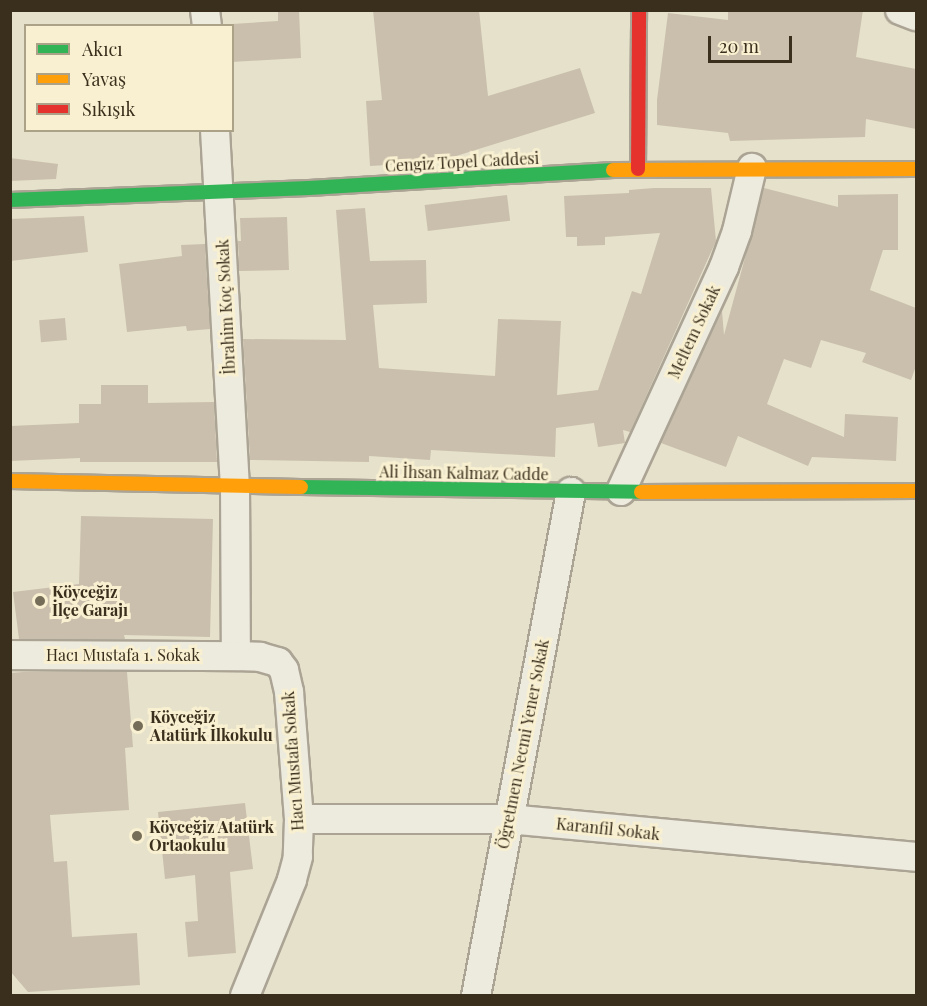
<!DOCTYPE html>
<html>
<head>
<meta charset="utf-8">
<style>
	body { margin:0 }
	#map { position:relative; width:927px; height:1006px; overflow:hidden; background:#e6e1cb; font-family:"Playfair Display",serif }
	div>[style] { position:absolute }
	[style*='--x'] { left:calc(var(--x)*1px); top:calc(var(--y)*1px); width:calc(var(--w)*1px); rotate:calc(var(--a)*1deg) }
	.building>* { inset:0; background:#cabfac; transform-origin:0 0 }
	.roads { filter:drop-shadow(2px 0 #aba495) drop-shadow(-2px 0 #aba495) drop-shadow(0 2px #aba495) drop-shadow(0 -2px #aba495) }
	.street>* { height:28px; margin:-14px; padding:0 14px; transform-origin:14px; border-radius:14px; background:#edeade }
	.fast>* { height:14px; margin:-7px; padding:0 7px; transform-origin:7px; border-radius:7px; background:#30b455 }
	.slow>* { height:14px; margin:-7px; padding:0 7px; transform-origin:7px; border-radius:7px; background:#ff9f0a }
	.jam>* { height:14px; margin:-7px; padding:0 7px; transform-origin:7px; border-radius:7px; background:#e5322d }
	.dots>* { width:16px; height:16px; translate:-50% -50%; box-sizing:border-box; border:3px solid #f8f0d0; border-radius:50% }
	span { translate:-50% -50%; white-space:nowrap; text-align:center; line-height:1.15; -webkit-text-stroke:6px #f8f0d0; paint-order:stroke }
	.street-label { font-size:16px; color:#3a2e1c }
	.poi-label { font-size:16px; color:#3a2e1c; font-weight:700 }
	.left { translate:0 -50%; text-align:left }
	.frame { position:absolute; inset:0; border:12px solid #3a2e1c; pointer-events:none }
	.legend { position:absolute; left:24px; top:24px; width:210px; height:108px; box-sizing:border-box; background:#f8f0d0; border:2px solid #aca288; margin:0; padding:8px 10px; list-style:none; font-size:18px; color:#3a2e1c }
	.legend li { display:flex; align-items:center; gap:12px; height:30px }
	.legend b { width:30px; border:2px solid #aca288 }
	.scale { position:absolute; left:708px; top:36px; width:84px; height:27px; box-sizing:border-box; border:3px solid #3a2e1c; border-top:0; padding-left:8px; font-size:18px; line-height:21px; white-space:nowrap; color:#3a2e1c; -webkit-text-stroke:4px #f8f0d0; paint-order:stroke }
</style>
</head>
<body>
<div id="map">
	<div class="building">
		<div style="clip-path:polygon(278px 10px,299px 10px,301px 58px,232px 62px,232px 24px,278px 21px)"></div>
		<div style="clip-path:polygon(373px 10px,479px 10px,488px 96px,580px 68px,595px 113px,437px 162px,370px 166px,366px 101px,382px 100px)"></div>
		<div style="clip-path:polygon(728px 10px,863px 10px,856px 57px,916px 69px,916px 129px,866px 119px,865px 137px,730px 141px,728px 133px,657px 125px,657px 100px,668px 13px,728px 20px)"></div>
		<div style="clip-path:polygon(10px 158px,58px 164px,56px 179px,10px 181px)"></div>
		<div style="clip-path:polygon(654px 188px,711px 188px,716px 241px,630px 432px,623px 430px,625px 443px,598px 447px,594px 423px,556px 428px,555px 457px,431px 450px,430px 460px,369px 456px,369px 462px,250px 460px,243px 339px,346px 340px,336px 210px,365px 208px,370px 261px,426px 260px,427px 303px,373px 305px,379px 368px,495px 376px,498px 319px,561px 321px,557px 395px,598px 390px,632px 291px,641px 294px,660px 233px,605px 237px,605px 245px,577px 246px,577px 237px,566px 237px,564px 196px,629px 193px,629px 190px)"></div>
		<div style="clip-path:polygon(764px 188px,838px 207px,838px 195px,898px 194px,898px 250px,883px 250px,870px 290px,916px 308px,916px 366px,911px 380px,862px 362px,866px 353px,821px 340px,811px 368px,784px 359px,767px 404px,844px 437px,845px 414px,898px 417px,896px 461px,812px 457px,808px 466px,738px 436px,726px 467px,661px 443px,722px 311px,724px 335px)"></div>
		<div style="left:507px;top:195px;width:26px;height:83px;rotate:83deg"></div>
		<div style="clip-path:polygon(84px 216px,88px 252px,10px 261px,10px 219px)"></div>
		<div style="clip-path:polygon(287px 217px,289px 270px,239px 271px,238px 241px,241px 241px,240px 218px)"></div>
		<div style="clip-path:polygon(205px 244px,210px 329px,187px 331px,186px 326px,127px 332px,119px 264px,182px 256px,181px 245px)"></div>
		<div style="left:65px;top:318px;width:22px;height:26px;rotate:85deg"></div>
		<div style="clip-path:polygon(101px 385px,148px 385px,148px 403px,214px 402px,217px 462px,80px 462px,80px 458px,10px 461px,10px 426px,79px 423px,79px 404px,101px 404px)"></div>
		<div style="clip-path:polygon(81px 516px,213px 519px,210px 637px,124px 635px,125px 639px,19px 639px,13px 592px,79px 584px)"></div>
		<div style="clip-path:polygon(23px 672px,127px 672px,133px 747px,125px 748px,129px 810px,50px 815px,54px 862px,67px 861px,72px 937px,137px 933px,140px 985px,28px 992px,10px 971px,10px 673px)"></div>
		<div style="clip-path:polygon(245px 803px,253px 869px,230px 872px,236px 953px,188px 957px,185px 922px,198px 921px,195px 875px,165px 879px,158px 812px)"></div>
	</div>
	<div class="roads">
		<div class="street">
			<div style="--x:205;--y:10;--w:16;--a:83"></div>
			<div style="--x:900;--y:10;--w:17;--a:21"></div>
			<div style="--x:215;--y:130;--w:355;--a:86.8"></div>
			<div style="--x:235;--y:484;--w:172;--a:89.7"></div>
			<div style="--x:236;--y:656;--w:24;--a:2"></div>
			<div style="--x:260;--y:657;--w:19;--a:16"></div>
			<div style="--x:278;--y:662;--w:10;--a:53"></div>
			<div style="--x:284;--y:670;--w:23;--a:77"></div>
			<div style="--x:289;--y:692;--w:127;--a:85.5"></div>
			<div style="--x:299;--y:819;--w:38;--a:92"></div>
			<div style="--x:298;--y:857;--w:24;--a:105"></div>
			<div style="--x:292;--y:880;--w:125;--a:112.1"></div>
			<div style="--x:621;--y:491;--w:247;--a:-65.3"></div>
			<div style="--x:724;--y:267;--w:38;--a:-70"></div>
			<div style="--x:737;--y:231;--w:65;--a:-76.6"></div>
			<div style="--x:10;--y:655;--w:226;--a:0.3"></div>
			<div style="--x:299;--y:819;--w:209;--a:0"></div>
			<div style="--x:508;--y:819;--w:410;--a:5.3"></div>
			<div style="--x:476;--y:996;--w:513;--a:-79.33"></div>
		</div>
		<div class="fast">
			<div style="--x:10;--y:200;--w:299;--a:-2.3"></div>
			<div style="--x:309;--y:188;--w:305;--a:-3.4"></div>
			<div style="--x:301;--y:487;--w:340;--a:0.8"></div>
		</div>
		<div class="slow">
			<div style="--x:613;--y:170;--w:303;--a:-0.2"></div>
			<div style="--x:10;--y:481;--w:291;--a:1.2"></div>
			<div style="--x:641;--y:492;--w:275;--a:-0.2"></div>
		</div>
		<div class="jam">
			<div style="--x:638;--y:169;--w:159;--a:-89.6"></div>
		</div>
	</div>
	<div class="dots">
		<div style="left:40px;top:601px;background:#766d59"></div>
		<div style="left:138px;top:726px;background:#766d59"></div>
		<div style="left:137px;top:836px;background:#766d59"></div>
	</div>
	<div class="street-label">
		<span style="left:462px;top:162px;rotate:-3deg">Cengiz Topel Caddesi</span>
		<span style="left:226px;top:307px;rotate:-93deg">İbrahim Koç Sokak</span>
		<span style="left:694px;top:332px;rotate:-65deg">Meltem Sokak</span>
		<span style="left:464px;top:473px;rotate:1deg">Ali İhsan Kalmaz Cadde</span>
		<span style="left:123px;top:655px">Hacı Mustafa 1. Sokak</span>
		<span style="left:523px;top:744px;rotate:-79deg">Öğretmen Necmi Yener Sokak</span>
		<span style="left:293px;top:761px;rotate:-94deg">Hacı Mustafa Sokak</span>
		<span style="left:608px;top:829px;rotate:6deg">Karanfil Sokak</span>
	</div>
	<div class="poi-label">
		<span class="left" style="left:52px;top:601px">Köyceğiz<br>İlçe Garajı</span>
		<span class="left" style="left:150px;top:726px">Köyceğiz<br>Atatürk İlkokulu</span>
		<span class="left" style="left:149px;top:836px">Köyceğiz Atatürk<br>Ortaokulu</span>
	</div>
	<div class="frame"></div>
	<ul class="legend">
	<li><b style="height:8px;background:#30b455"></b>Akıcı</li>
	<li><b style="height:8px;background:#ff9f0a"></b>Yavaş</li>
	<li><b style="height:8px;background:#e5322d"></b>Sıkışık</li>
	</ul>
	<div class="scale">20 m</div>
</div>
</body>
</html>
